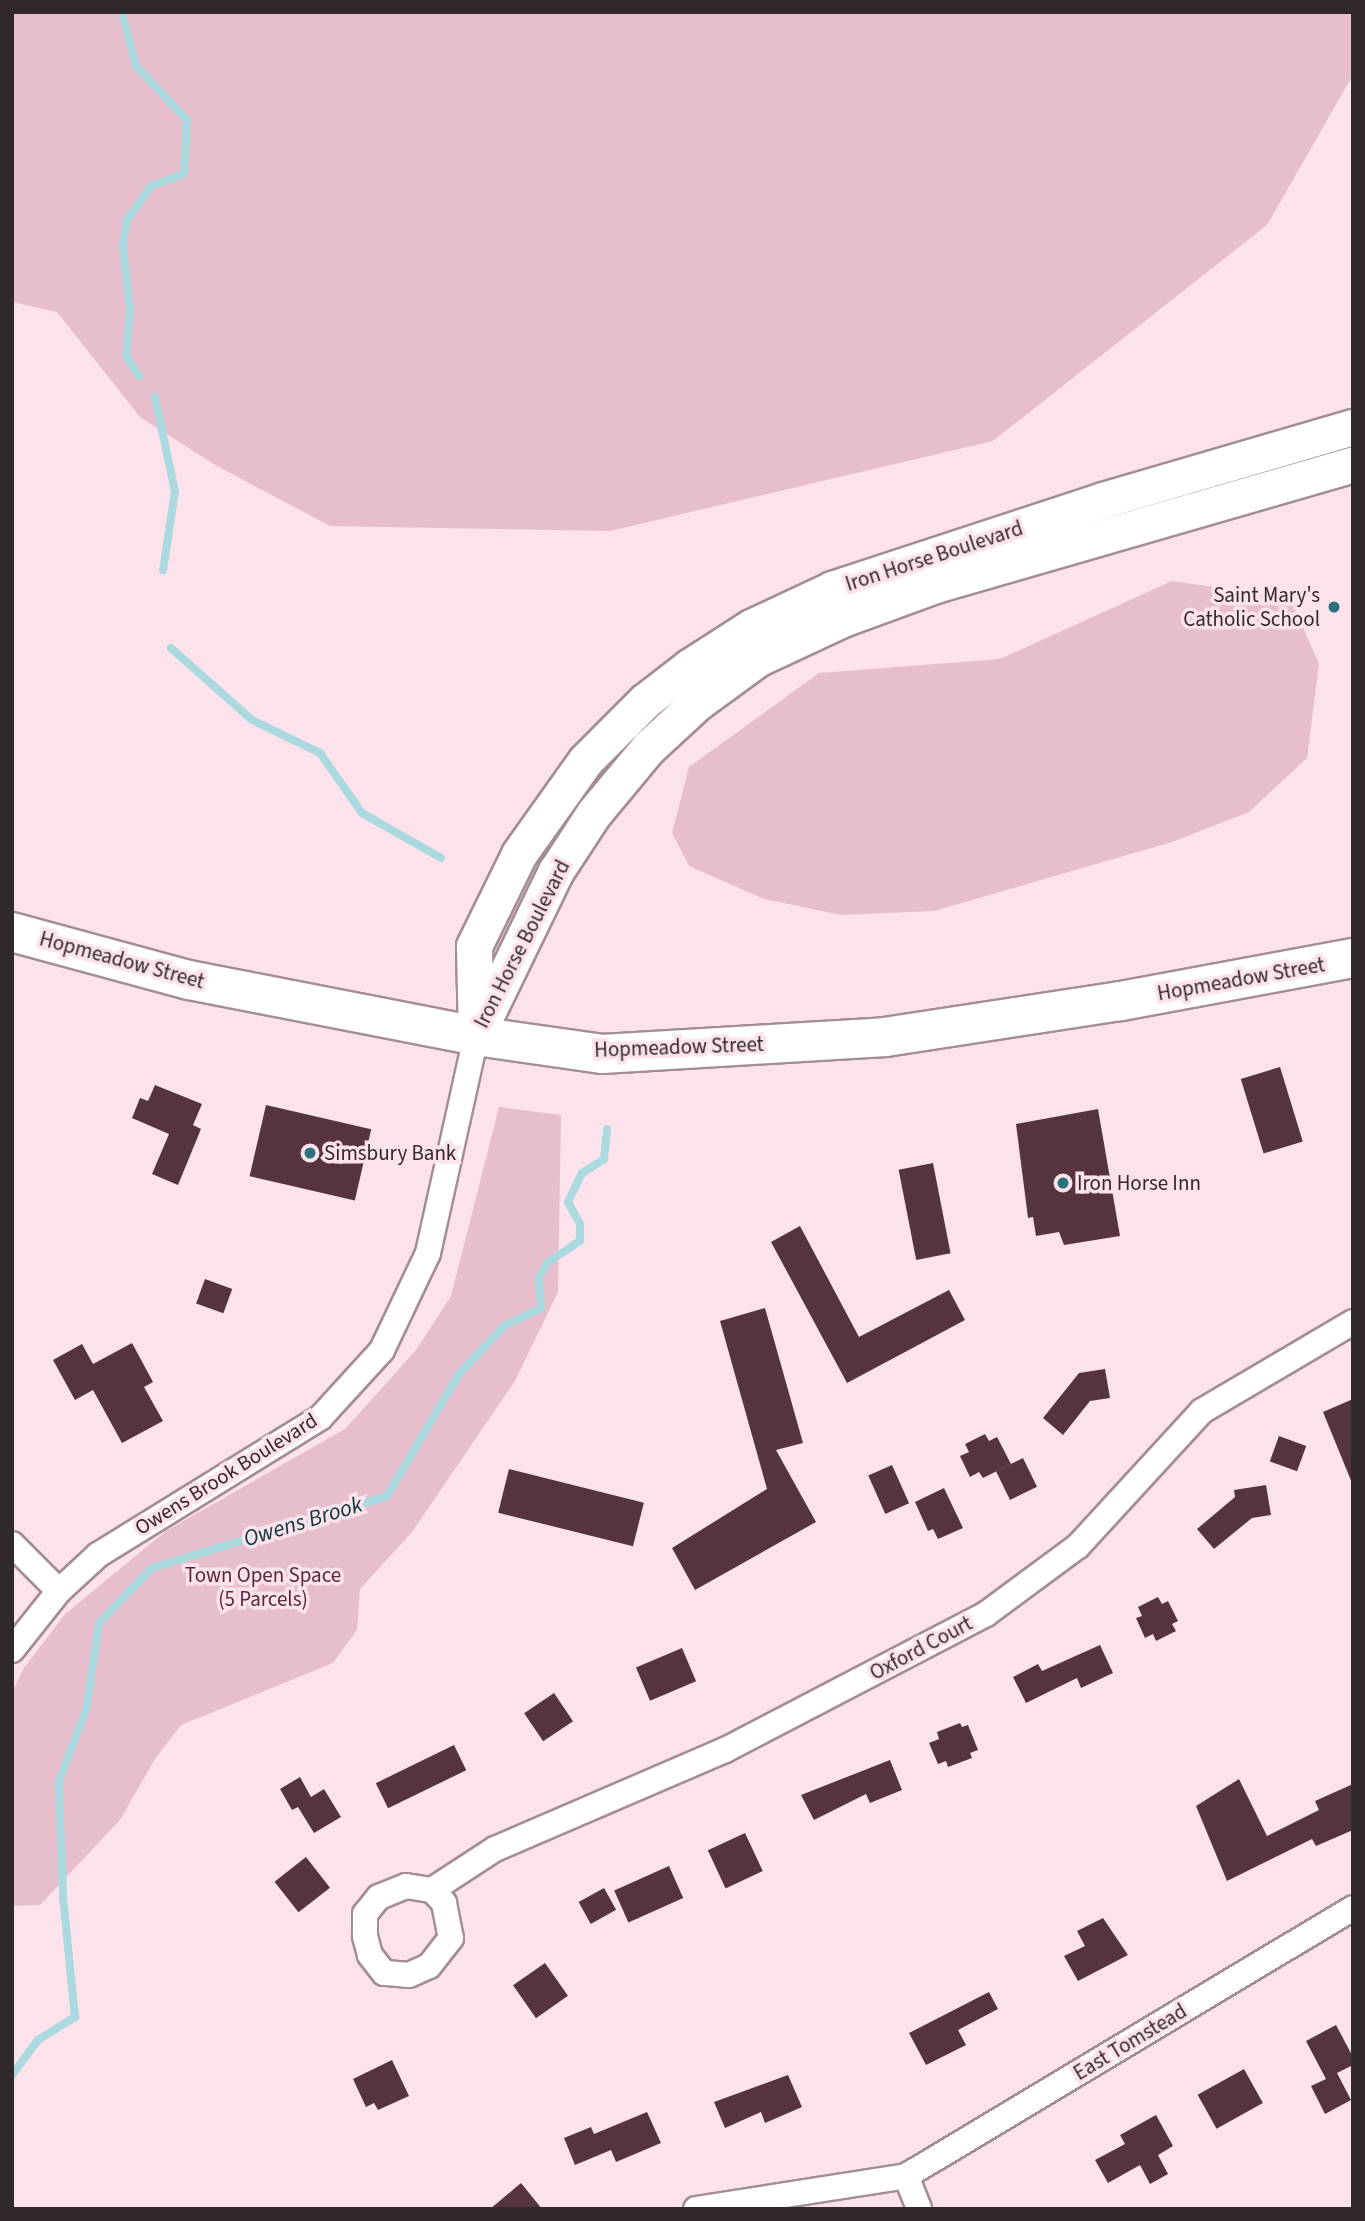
<!DOCTYPE html>
<html>
<head>
<meta charset="utf-8">
<style>
	body { margin:0 }
	#map { position:relative; width:1365px; height:2221px; overflow:hidden; background:#fce3eb; font-family:"Source Sans 3",sans-serif }
	div>[style] { position:absolute }
	[style*='--x'] { left:calc(var(--x)*1px); top:calc(var(--y)*1px); width:calc(var(--w)*1px); rotate:calc(var(--a)*1deg) }
	.green>* { inset:0; background:#e7becc }
	.stream>* { height:8px; margin:-4px; padding:0 4px; transform-origin:4px; border-radius:4px; background:#aadadf }
	.building>* { inset:0; background:#553440; transform-origin:0 0 }
	.roads { filter:drop-shadow(2px 0 #a48d95) drop-shadow(-2px 0 #a48d95) drop-shadow(0 2px #a48d95) drop-shadow(0 -2px #a48d95) }
	.street>* { height:24px; margin:-12px; padding:0 12px; transform-origin:12px; border-radius:12px; background:#fff }
	.secondary>* { height:35px; margin:-17.5px; padding:0 17.5px; transform-origin:17.5px; border-radius:17.5px; background:#fff }
	.highway>* { height:38px; margin:-19px; padding:0 19px; transform-origin:19px; border-radius:19px; background:#fff }
	.dots>* { width:19px; height:19px; translate:-50% -50%; box-sizing:border-box; border:4px solid #fce3eb; border-radius:50% }
	span { translate:-50% -50%; white-space:nowrap; text-align:center; line-height:1.15; -webkit-text-stroke:7px #fce3eb; paint-order:stroke }
	.street-label { font-size:21px; color:#31282b }
	.poi-label { font-size:21px; color:#31282b }
	.right { translate:-100% -50%; text-align:right }
	.left { translate:0 -50%; text-align:left }
	.park-label { font-size:21px; color:#5b273c }
	.water-label { font-size:23px; color:#08363b; font-style:italic }
	.frame { position:absolute; inset:0; border:14px solid #31282b; pointer-events:none }
</style>
</head>
<body>
<div id="map">
	<div class="green">
		<div style="clip-path:polygon(12px 12px,1353px 12px,1353px 75px,1267px 225px,993px 441px,610px 531px,330px 526px,217px 466px,140px 417px,57px 312px,12px 302px)"></div>
		<div style="clip-path:polygon(1172px 581px,1290px 598px,1319px 664px,1307px 758px,1249px 812px,1172px 842px,934px 911px,841px 915px,764px 899px,689px 866px,672px 833px,689px 767px,819px 673px,1000px 659px)"></div>
		<div style="clip-path:polygon(499px 1107px,561px 1115px,558px 1292px,515px 1381px,412px 1532px,360px 1589px,357px 1630px,333px 1663px,181px 1725px,155px 1759px,120px 1820px,40px 1905px,12px 1906px,12px 1692px,24px 1668px,65px 1614px,166px 1531px,345px 1429px,416px 1350px,451px 1296px)"></div>
	</div>
	<div class="stream">
		<div style="--x:122;--y:12;--w:56;--a:75.5"></div>
		<div style="--x:136;--y:66;--w:74;--a:46.6"></div>
		<div style="--x:187;--y:120;--w:54;--a:93.2"></div>
		<div style="--x:184;--y:174;--w:35;--a:160"></div>
		<div style="--x:151;--y:186;--w:42;--a:125.2"></div>
		<div style="--x:127;--y:220;--w:26;--a:99"></div>
		<div style="--x:123;--y:246;--w:65;--a:83.9"></div>
		<div style="--x:130;--y:311;--w:45;--a:95.1"></div>
		<div style="--x:126;--y:356;--w:24;--a:57"></div>
		<div style="--x:155;--y:397;--w:96;--a:78"></div>
		<div style="--x:175;--y:491;--w:80;--a:98.6"></div>
		<div style="--x:171;--y:648;--w:108;--a:41.6"></div>
		<div style="--x:252;--y:720;--w:76;--a:25.9"></div>
		<div style="--x:320;--y:753;--w:73;--a:55"></div>
		<div style="--x:362;--y:813;--w:91;--a:29.7"></div>
		<div style="--x:12;--y:2075;--w:44;--a:-53.4"></div>
		<div style="--x:38;--y:2040;--w:44;--a:-31.9"></div>
		<div style="--x:75;--y:2017;--w:122;--a:-95.7"></div>
		<div style="--x:63;--y:1896;--w:115;--a:-92"></div>
		<div style="--x:59;--y:1781;--w:76;--a:-69.2"></div>
		<div style="--x:86;--y:1710;--w:88;--a:-81.5"></div>
		<div style="--x:99;--y:1623;--w:76;--a:-46.1"></div>
		<div style="--x:152;--y:1568;--w:246;--a:-17"></div>
		<div style="--x:387;--y:1496;--w:142;--a:-59.5"></div>
		<div style="--x:459;--y:1374;--w:66;--a:-46.8"></div>
		<div style="--x:504;--y:1326;--w:41;--a:-25.9"></div>
		<div style="--x:541;--y:1308;--w:30;--a:-94"></div>
		<div style="--x:539;--y:1278;--w:17;--a:-62"></div>
		<div style="--x:547;--y:1263;--w:40;--a:-34"></div>
		<div style="--x:580;--y:1241;--w:17;--a:-90"></div>
		<div style="--x:580;--y:1224;--w:25;--a:-119"></div>
		<div style="--x:568;--y:1202;--w:32;--a:-64"></div>
		<div style="--x:582;--y:1173;--w:26;--a:-32"></div>
		<div style="--x:604;--y:1159;--w:30;--a:-84"></div>
	</div>
	<div class="building">
		<div style="left:1280px;top:1067px;width:78px;height:41px;rotate:73deg"></div>
		<div style="clip-path:polygon(155px 1085px,202px 1104px,193px 1125px,201px 1129px,178px 1185px,152px 1174px,169px 1134px,132px 1118px,140px 1098px,148px 1101px)"></div>
		<div style="left:266px;top:1105px;width:108px;height:73px;rotate:13deg"></div>
		<div style="clip-path:polygon(1098px 1109px,1120px 1236px,1064px 1245px,1059px 1232px,1036px 1236px,1033px 1217px,1028px 1218px,1016px 1124px)"></div>
		<div style="left:933px;top:1163px;width:92px;height:35px;rotate:79deg"></div>
		<div style="clip-path:polygon(800px 1226px,859px 1337px,949px 1290px,965px 1320px,847px 1383px,771px 1242px)"></div>
		<div style="left:205px;top:1279px;width:29px;height:26px;rotate:20deg"></div>
		<div style="clip-path:polygon(765px 1308px,803px 1443px,776px 1450px,816px 1522px,695px 1590px,672px 1548px,767px 1489px,720px 1321px)"></div>
		<div style="clip-path:polygon(132px 1343px,153px 1382px,144px 1387px,163px 1421px,122px 1443px,93px 1390px,75px 1400px,53px 1360px,82px 1344px,93px 1364px)"></div>
		<div style="clip-path:polygon(1105px 1369px,1110px 1398px,1090px 1401px,1063px 1435px,1043px 1418px,1079px 1373px)"></div>
		<div style="clip-path:polygon(1353px 1399px,1353px 1483px,1352px 1483px,1323px 1412px)"></div>
		<div style="clip-path:polygon(985px 1434px,989px 1441px,997px 1437px,1011px 1464px,983px 1478px,979px 1472px,970px 1477px,960px 1456px,969px 1452px,965px 1444px)"></div>
		<div style="left:1279px;top:1436px;width:29px;height:27px;rotate:20deg"></div>
		<div style="left:1023px;top:1458px;width:32px;height:30px;rotate:64deg"></div>
		<div style="left:892px;top:1465px;width:42px;height:26px;rotate:66deg"></div>
		<div style="left:509px;top:1469px;width:139px;height:45px;rotate:14deg"></div>
		<div style="clip-path:polygon(1266px 1485px,1271px 1515px,1252px 1518px,1214px 1549px,1197px 1529px,1235px 1497px,1234px 1490px)"></div>
		<div style="clip-path:polygon(944px 1488px,963px 1528px,938px 1539px,933px 1529px,928px 1531px,915px 1502px)"></div>
		<div style="clip-path:polygon(1158px 1597px,1162px 1604px,1168px 1601px,1178px 1621px,1172px 1624px,1176px 1631px,1156px 1641px,1153px 1634px,1145px 1638px,1136px 1618px,1142px 1616px,1138px 1607px)"></div>
		<div style="clip-path:polygon(1100px 1645px,1113px 1673px,1081px 1688px,1077px 1678px,1026px 1703px,1013px 1677px,1038px 1664px,1042px 1671px)"></div>
		<div style="left:682px;top:1648px;width:36px;height:50px;rotate:67deg"></div>
		<div style="left:554px;top:1693px;width:34px;height:36px;rotate:56deg"></div>
		<div style="clip-path:polygon(960px 1723px,962px 1727px,968px 1725px,978px 1750px,970px 1753px,972px 1758px,948px 1767px,946px 1761px,938px 1764px,929px 1743px,939px 1739px,937px 1732px)"></div>
		<div style="left:454px;top:1745px;width:28px;height:87px;rotate:64deg"></div>
		<div style="clip-path:polygon(890px 1760px,902px 1790px,870px 1803px,866px 1794px,814px 1820px,801px 1795px)"></div>
		<div style="clip-path:polygon(300px 1777px,311px 1797px,324px 1789px,341px 1817px,314px 1833px,298px 1807px,292px 1810px,280px 1789px)"></div>
		<div style="clip-path:polygon(1239px 1779px,1267px 1836px,1319px 1810px,1315px 1801px,1353px 1784px,1353px 1830px,1316px 1846px,1312px 1839px,1227px 1881px,1196px 1806px)"></div>
		<div style="left:745px;top:1833px;width:42px;height:41px;rotate:65deg"></div>
		<div style="left:306px;top:1857px;width:39px;height:40px;rotate:52deg"></div>
		<div style="left:669px;top:1866px;width:35px;height:60px;rotate:66deg"></div>
		<div style="left:604px;top:1888px;width:25px;height:29px;rotate:61deg"></div>
		<div style="clip-path:polygon(1103px 1918px,1128px 1955px,1078px 1981px,1064px 1956px,1085px 1946px,1077px 1931px)"></div>
		<div style="left:545px;top:1963px;width:40px;height:39px;rotate:55deg"></div>
		<div style="clip-path:polygon(989px 1992px,998px 2009px,958px 2030px,966px 2045px,926px 2065px,909px 2033px)"></div>
		<div style="clip-path:polygon(1336px 2025px,1353px 2057px,1353px 2065px,1337px 2073px,1351px 2100px,1325px 2114px,1311px 2086px,1326px 2079px,1306px 2041px)"></div>
		<div style="clip-path:polygon(392px 2060px,409px 2096px,378px 2110px,374px 2103px,366px 2107px,353px 2079px)"></div>
		<div style="left:1244px;top:2069px;width:39px;height:53px;rotate:61deg"></div>
		<div style="clip-path:polygon(788px 2075px,802px 2107px,765px 2123px,761px 2112px,725px 2128px,714px 2102px)"></div>
		<div style="clip-path:polygon(647px 2112px,661px 2143px,616px 2162px,611px 2150px,575px 2165px,564px 2138px,591px 2127px,594px 2134px)"></div>
		<div style="clip-path:polygon(1156px 2115px,1173px 2146px,1158px 2155px,1168px 2174px,1150px 2184px,1140px 2165px,1108px 2183px,1095px 2160px,1125px 2144px,1120px 2135px)"></div>
		<div style="clip-path:polygon(521px 2183px,542px 2209px,490px 2209px)"></div>
	</div>
	<div class="roads">
		<div class="street">
			<div style="--x:12;--y:1544;--w:66;--a:45"></div>
			<div style="--x:12;--y:1650;--w:75;--a:-51.5"></div>
			<div style="--x:59;--y:1591;--w:53;--a:-42.7"></div>
			<div style="--x:98;--y:1555;--w:261;--a:-31.7"></div>
			<div style="--x:320;--y:1418;--w:92;--a:-47.6"></div>
			<div style="--x:382;--y:1350;--w:107;--a:-64.6"></div>
			<div style="--x:428;--y:1253;--w:222;--a:-77.5"></div>
			<div style="--x:432;--y:1890;--w:18;--a:47"></div>
			<div style="--x:444;--y:1903;--w:36;--a:79"></div>
			<div style="--x:451;--y:1938;--w:36;--a:128"></div>
			<div style="--x:429;--y:1966;--w:22;--a:156"></div>
			<div style="--x:409;--y:1975;--w:25;--a:-175"></div>
			<div style="--x:384;--y:1973;--w:23;--a:-128"></div>
			<div style="--x:370;--y:1955;--w:20;--a:-105"></div>
			<div style="--x:365;--y:1936;--w:22;--a:-90"></div>
			<div style="--x:365;--y:1914;--w:22;--a:-51"></div>
			<div style="--x:379;--y:1897;--w:29;--a:-22"></div>
			<div style="--x:406;--y:1886;--w:26;--a:9"></div>
			<div style="--x:432;--y:1890;--w:75;--a:-33.1"></div>
			<div style="--x:495;--y:1849;--w:250;--a:-23.3"></div>
			<div style="--x:725;--y:1750;--w:294;--a:-27.5"></div>
			<div style="--x:986;--y:1614;--w:114;--a:-36.5"></div>
			<div style="--x:1078;--y:1546;--w:183;--a:-47.4"></div>
			<div style="--x:1202;--y:1411;--w:175;--a:-30.5"></div>
			<div style="--x:906;--y:2176;--w:35;--a:68"></div>
			<div style="--x:696;--y:2209;--w:213;--a:-8.9"></div>
			<div style="--x:906;--y:2176;--w:521;--a:-30.94"></div>
		</div>
		<div class="secondary">
			<div style="--x:479;--y:1030;--w:177;--a:-64.2"></div>
			<div style="--x:556;--y:871;--w:69;--a:-56.8"></div>
			<div style="--x:594;--y:813;--w:85;--a:-50.3"></div>
			<div style="--x:648;--y:748;--w:68;--a:-42.6"></div>
			<div style="--x:698;--y:702;--w:73;--a:-36.1"></div>
			<div style="--x:757;--y:659;--w:97;--a:-25"></div>
			<div style="--x:845;--y:618;--w:96;--a:-20.1"></div>
			<div style="--x:935;--y:585;--w:435;--a:-16.1"></div>
			<div style="--x:476;--y:1036;--w:90;--a:-91.3"></div>
			<div style="--x:474;--y:946;--w:102;--a:-63.9"></div>
			<div style="--x:519;--y:854;--w:114;--a:-54.6"></div>
			<div style="--x:585;--y:761;--w:85;--a:-45"></div>
			<div style="--x:645;--y:701;--w:56;--a:-37.7"></div>
			<div style="--x:689;--y:667;--w:74;--a:-32.8"></div>
			<div style="--x:751;--y:627;--w:89;--a:-25.1"></div>
			<div style="--x:832;--y:589;--w:285;--a:-18.2"></div>
			<div style="--x:1103;--y:500;--w:260;--a:-16.3"></div>
		</div>
		<div class="highway">
			<div style="--x:12;--y:932;--w:183;--a:15.2"></div>
			<div style="--x:189;--y:980;--w:292;--a:11"></div>
			<div style="--x:476;--y:1036;--w:127;--a:8.1"></div>
			<div style="--x:602;--y:1054;--w:284;--a:-3.4"></div>
			<div style="--x:885;--y:1037;--w:239;--a:-8.7"></div>
			<div style="--x:1121;--y:1001;--w:236;--a:-10.5"></div>
		</div>
	</div>
	<div class="dots">
		<div style="left:1334px;top:607px;background:#2a737c"></div>
		<div style="left:310px;top:1153px;background:#2a737c"></div>
		<div style="left:1063px;top:1183px;background:#2a737c"></div>
	</div>
	<div class="street-label">
		<span style="left:934px;top:556px;rotate:-18deg">Iron Horse Boulevard</span>
		<span style="left:522px;top:944px;rotate:-63deg">Iron Horse Boulevard</span>
		<span style="left:122px;top:960px;rotate:15deg">Hopmeadow Street</span>
		<span style="left:1241px;top:979px;rotate:-10deg">Hopmeadow Street</span>
		<span style="left:679px;top:1047px;rotate:-2deg">Hopmeadow Street</span>
		<span style="left:226px;top:1474px;rotate:-32deg">Owens Brook Boulevard</span>
		<span style="left:921px;top:1648px;rotate:-28deg">Oxford Court</span>
		<span style="left:1130px;top:2042px;rotate:-31deg">East Tomstead</span>
	</div>
	<div class="poi-label">
		<span class="right" style="left:1320px;top:607px">Saint Mary's<br>Catholic School</span>
		<span class="left" style="left:324px;top:1153px">Simsbury Bank</span>
		<span class="left" style="left:1077px;top:1183px">Iron Horse Inn</span>
	</div>
	<div class="park-label">
		<span style="left:263px;top:1587px">Town Open Space<br>(5 Parcels)</span>
	</div>
	<div class="water-label">
		<span style="left:303px;top:1522px;rotate:-17deg">Owens Brook</span>
	</div>
	<div class="frame"></div>
</div>
</body>
</html>
